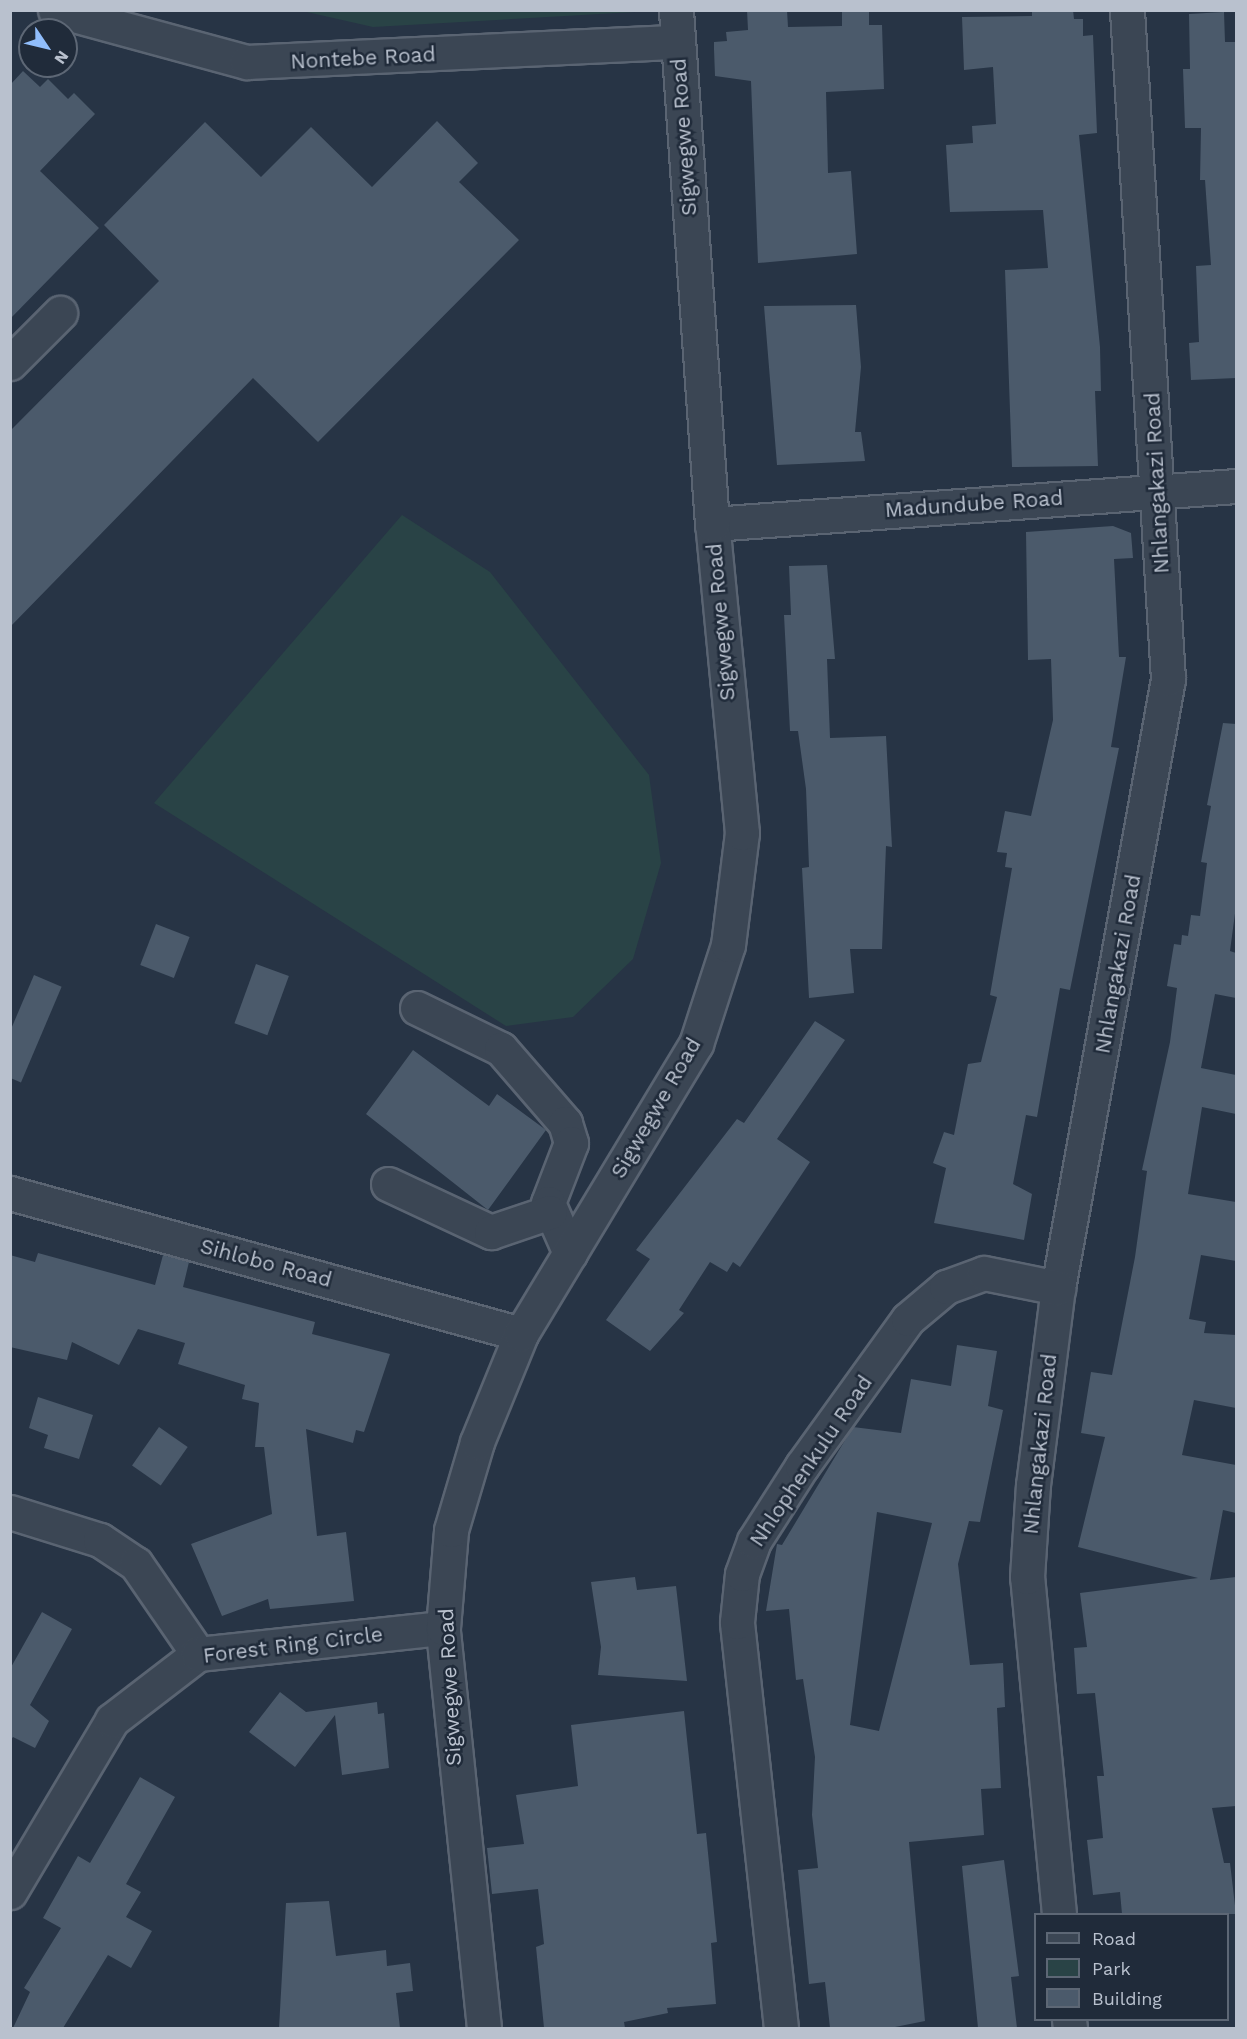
<!DOCTYPE html>
<html>
<head>
<meta charset="utf-8">
<style>
	body { margin:0 }
	#map { position:relative; width:1247px; height:2039px; overflow:hidden; background:#273445; font-family:"Work Sans",sans-serif }
	div>[style] { position:absolute }
	[style*='--x'] { left:calc(var(--x)*1px); top:calc(var(--y)*1px); width:calc(var(--w)*1px); rotate:calc(var(--a)*1deg) }
	.green>* { inset:0; background:#294346 }
	.building>* { inset:0; background:#4b5a6b; transform-origin:0 0 }
	.roads { filter:drop-shadow(2px 0 #5a6472) drop-shadow(-2px 0 #5a6472) drop-shadow(0 2px #5a6472) drop-shadow(0 -2px #5a6472) }
	.minor>* { height:33px; margin:-16.5px; padding:0 16.5px; transform-origin:16.5px; border-radius:16.5px; background:#3b4654 }
	span { translate:-50% -50%; white-space:nowrap; text-align:center; line-height:1.15; -webkit-text-stroke:5px #202b3a; paint-order:stroke }
	.street-label { font-size:21px; color:#b9c1ce }
	.frame { position:absolute; inset:0; border:12px solid #b9c1ce; pointer-events:none }
	.legend { position:absolute; left:1034px; top:1913px; width:195px; height:108px; box-sizing:border-box; background:#202b3a; border:2px solid #5d6775; margin:0; padding:8px 10px; list-style:none; font-size:18px; color:#b9c1ce }
	.legend li { display:flex; align-items:center; gap:12px; height:30px }
	.legend b { width:30px; border:2px solid #5d6775 }
	.north { position:absolute; left:18px; top:18px; width:60px; height:60px; box-sizing:border-box; background:#202b3a; border:2px solid #5d6775; border-radius:50%; rotate:125deg; font-size:16px; font-weight:700; line-height:24px; text-align:center; color:#b9c1ce }
	.north::after { content:''; display:block; margin:auto; width:21px; height:27px; background:#90bdfb; clip-path:polygon(50% 0,100% 100%,50% 72%,0 100%) }
</style>
</head>
<body>
<div id="map">
	<div class="green">
		<div style="clip-path:polygon(298px 10px,652px 10px,652px 11px,373px 27px)"></div>
		<div style="clip-path:polygon(402px 515px,490px 572px,649px 775px,661px 863px,633px 959px,573px 1017px,506px 1026px,154px 803px)"></div>
	</div>
	<div class="building">
		<div style="clip-path:polygon(747px 10px,787px 10px,788px 27px,842px 26px,842px 10px,869px 10px,869px 25px,882px 25px,884px 89px,826px 92px,828px 173px,851px 171px,857px 254px,758px 263px,751px 81px,715px 76px,714px 49px,714px 42px,727px 41px,726px 32px,748px 30px)"></div>
		<div style="clip-path:polygon(1032px 10px,1073px 10px,1074px 19px,1083px 19px,1083px 36px,1093px 35px,1097px 133px,1079px 135px,1100px 347px,1101px 391px,1095px 391px,1098px 466px,1012px 467px,1005px 270px,1048px 268px,1043px 210px,950px 212px,946px 145px,973px 143px,972px 126px,996px 124px,993px 67px,964px 70px,962px 17px,1032px 16px)"></div>
		<div style="clip-path:polygon(1224px 12px,1225px 42px,1236px 42px,1236px 378px,1191px 380px,1189px 343px,1199px 342px,1196px 266px,1211px 265px,1205px 180px,1200px 180px,1201px 128px,1185px 128px,1183px 69px,1190px 69px,1189px 14px)"></div>
		<div style="clip-path:polygon(23px 71px,40px 87px,48px 79px,68px 99px,74px 93px,95px 114px,40px 171px,99px 228px,10px 319px,10px 85px)"></div>
		<div style="clip-path:polygon(437px 121px,478px 163px,459px 182px,519px 240px,318px 442px,253px 378px,10px 627px,10px 431px,159px 281px,104px 225px,205px 122px,261px 177px,311px 127px,372px 187px)"></div>
		<div style="clip-path:polygon(856px 305px,861px 367px,855px 432px,861px 432px,865px 461px,777px 465px,764px 306px)"></div>
		<div style="clip-path:polygon(1113px 526px,1131px 533px,1133px 558px,1114px 559px,1119px 657px,1126px 657px,1111px 747px,1119px 748px,1070px 990px,1060px 988px,1037px 1117px,1026px 1115px,1013px 1184px,1032px 1194px,1024px 1240px,934px 1223px,946px 1168px,933px 1163px,944px 1132px,954px 1135px,968px 1064px,981px 1062px,997px 997px,990px 995px,1012px 868px,1005px 867px,1007px 853px,997px 852px,1005px 811px,1031px 816px,1053px 720px,1051px 659px,1028px 660px,1026px 532px)"></div>
		<div style="clip-path:polygon(827px 565px,835px 659px,827px 659px,830px 738px,886px 736px,892px 847px,886px 846px,882px 949px,850px 949px,854px 993px,809px 998px,802px 868px,809px 867px,806px 789px,798px 731px,790px 731px,784px 615px,791px 615px,789px 566px)"></div>
		<div style="clip-path:polygon(1223px 723px,1236px 724px,1236px 906px,1230px 951px,1236px 953px,1236px 998px,1215px 994px,1201px 1068px,1236px 1075px,1236px 1114px,1202px 1107px,1188px 1194px,1236px 1202px,1236px 1261px,1201px 1255px,1189px 1319px,1206px 1322px,1204px 1333px,1236px 1335px,1236px 1408px,1194px 1400px,1182px 1455px,1236px 1465px,1236px 1513px,1223px 1510px,1210px 1580px,1236px 1577px,1236px 1806px,1212px 1808px,1224px 1863px,1230px 1863px,1236px 1914px,1122px 1914px,1120px 1892px,1093px 1895px,1087px 1840px,1103px 1838px,1097px 1776px,1104px 1776px,1095px 1693px,1077px 1694px,1074px 1648px,1087px 1647px,1080px 1593px,1198px 1578px,1078px 1547px,1105px 1437px,1081px 1433px,1091px 1372px,1112px 1375px,1135px 1257px,1147px 1171px,1142px 1170px,1170px 1042px,1177px 988px,1167px 986px,1174px 944px,1181px 945px,1182px 935px,1188px 936px,1191px 915px,1200px 916px,1207px 863px,1201px 862px,1211px 806px,1207px 805px)"></div>
		<div style="left:156px;top:924px;width:36px;height:44px;rotate:21deg"></div>
		<div style="left:256px;top:964px;width:35px;height:63px;rotate:20deg"></div>
		<div style="left:34px;top:975px;width:30px;height:104px;rotate:23deg"></div>
		<div style="clip-path:polygon(815px 1021px,845px 1040px,777px 1139px,810px 1162px,740px 1267px,733px 1262px,727px 1272px,710px 1262px,679px 1310px,684px 1313px,650px 1351px,606px 1320px,650px 1259px,636px 1250px,737px 1119px,744px 1123px)"></div>
		<div style="clip-path:polygon(413px 1050px,489px 1106px,497px 1094px,546px 1130px,488px 1210px,366px 1114px)"></div>
		<div style="clip-path:polygon(38px 1253px,155px 1285px,163px 1255px,189px 1262px,183px 1287px,315px 1322px,312px 1334px,390px 1354px,364px 1432px,356px 1430px,353px 1443px,306px 1429px,317px 1536px,346px 1532px,354px 1601px,270px 1609px,268px 1599px,222px 1616px,191px 1544px,272px 1514px,264px 1447px,255px 1447px,259px 1403px,242px 1399px,245px 1385px,178px 1364px,185px 1343px,138px 1329px,119px 1365px,72px 1342px,67px 1360px,10px 1347px,10px 1255px,35px 1262px)"></div>
		<div style="clip-path:polygon(evenodd,957px 1345px,997px 1351px,988px 1406px,1003px 1410px,980px 1522px,969px 1521px,958px 1564px,970px 1665px,1003px 1663px,1005px 1707px,997px 1708px,1001px 1788px,981px 1789px,984px 1835px,909px 1842px,925px 2021px,890px 2028px,830px 2028px,825px 1982px,809px 1984px,798px 1870px,818px 1868px,812px 1815px,815px 1757px,803px 1679px,796px 1680px,789px 1609px,766px 1611px,777px 1544px,782px 1545px,853px 1427px,901px 1433px,911px 1379px,951px 1386px,957px 1345px,877px 1512px,932px 1523px,879px 1731px,850px 1725px,877px 1512px)"></div>
		<div style="clip-path:polygon(38px 1397px,93px 1415px,79px 1459px,44px 1448px,48px 1435px,29px 1428px)"></div>
		<div style="left:159px;top:1427px;width:35px;height:47px;rotate:35deg"></div>
		<div style="clip-path:polygon(635px 1577px,637px 1590px,676px 1586px,687px 1681px,598px 1675px,601px 1647px,591px 1582px)"></div>
		<div style="clip-path:polygon(42px 1612px,72px 1629px,30px 1705px,49px 1721px,35px 1748px,13px 1737px,10px 1741px,10px 1669px)"></div>
		<div style="clip-path:polygon(280px 1692px,306px 1712px,377px 1702px,378px 1714px,384px 1713px,389px 1768px,342px 1775px,335px 1715px,295px 1767px,249px 1732px)"></div>
		<div style="clip-path:polygon(684px 1711px,697px 1834px,706px 1833px,717px 1942px,711px 1943px,716px 2004px,667px 2008px,668px 2013px,624px 2022px,625px 2028px,544px 2028px,536px 1947px,544px 1944px,538px 1889px,492px 1894px,487px 1848px,524px 1844px,516px 1795px,578px 1786px,571px 1725px)"></div>
		<div style="clip-path:polygon(140px 1777px,175px 1797px,126px 1884px,141px 1892px,126px 1917px,152px 1931px,131px 1968px,108px 1955px,63px 2028px,13px 2028px,30px 1992px,24px 1988px,61px 1928px,43px 1918px,78px 1856px,90px 1863px)"></div>
		<div style="clip-path:polygon(1004px 1860px,1019px 1976px,1011px 1977px,1017px 2028px,978px 2028px,962px 1866px)"></div>
		<div style="clip-path:polygon(329px 1901px,336px 1956px,386px 1950px,387px 1966px,410px 1963px,413px 1991px,396px 1993px,400px 2028px,279px 2028px,286px 1903px)"></div>
	</div>
	<div class="roads">
		<div class="minor">
			<div style="--x:55;--y:10;--w:199;--a:15.2"></div>
			<div style="--x:247;--y:62;--w:430;--a:-2.7"></div>
			<div style="--x:10;--y:363;--w:71;--a:-45"></div>
			<div style="--x:712;--y:524;--w:525;--a:-4.15"></div>
			<div style="--x:417;--y:1008;--w:93;--a:26"></div>
			<div style="--x:501;--y:1049;--w:98;--a:49.1"></div>
			<div style="--x:565;--y:1123;--w:21;--a:73"></div>
			<div style="--x:571;--y:1143;--w:64;--a:111"></div>
			<div style="--x:548;--y:1203;--w:55;--a:66.3"></div>
			<div style="--x:388;--y:1184;--w:114;--a:25"></div>
			<div style="--x:491;--y:1232;--w:62;--a:-18.7"></div>
			<div style="--x:10;--y:1193;--w:530;--a:15.43"></div>
			<div style="--x:10;--y:1512;--w:94;--a:17.3"></div>
			<div style="--x:100;--y:1540;--w:43;--a:33.7"></div>
			<div style="--x:136;--y:1564;--w:109;--a:55.4"></div>
			<div style="--x:10;--y:1892;--w:200;--a:-59.3"></div>
			<div style="--x:112;--y:1720;--w:108;--a:-37.5"></div>
			<div style="--x:198;--y:1654;--w:246;--a:-6.1"></div>
			<div style="--x:1059;--y:1914;--w:339;--a:-95.4"></div>
			<div style="--x:1027;--y:1577;--w:92;--a:-86.3"></div>
			<div style="--x:1033;--y:1485;--w:199;--a:-82.8"></div>
			<div style="--x:1058;--y:1288;--w:619;--a:-79.76"></div>
			<div style="--x:1168;--y:679;--w:670;--a:-93.51"></div>
			<div style="--x:1069;--y:2020;--w:8;--a:83"></div>
			<div style="--x:484;--y:2028;--w:402;--a:-95.9"></div>
			<div style="--x:443;--y:1628;--w:98;--a:-85.3"></div>
			<div style="--x:451;--y:1530;--w:92;--a:-73.5"></div>
			<div style="--x:477;--y:1442;--w:117;--a:-67.8"></div>
			<div style="--x:521;--y:1334;--w:339;--a:-58.9"></div>
			<div style="--x:696;--y:1044;--w:104;--a:-72.1"></div>
			<div style="--x:728;--y:945;--w:113;--a:-82.9"></div>
			<div style="--x:742;--y:833;--w:310;--a:-95.5"></div>
			<div style="--x:712;--y:524;--w:515;--a:-94.01"></div>
			<div style="--x:781;--y:2028;--w:408;--a:-96.2"></div>
			<div style="--x:737;--y:1622;--w:48;--a:-84.1"></div>
			<div style="--x:742;--y:1574;--w:35;--a:-70"></div>
			<div style="--x:754;--y:1541;--w:89;--a:-57.4"></div>
			<div style="--x:802;--y:1466;--w:181;--a:-54.2"></div>
			<div style="--x:908;--y:1319;--w:50;--a:-40.1"></div>
			<div style="--x:946;--y:1287;--w:40;--a:-20.2"></div>
			<div style="--x:984;--y:1273;--w:76;--a:11.5"></div>
		</div>
	</div>
	<div class="street-label">
		<span style="left:363px;top:58px;rotate:-3deg">Nontebe Road</span>
		<span style="left:684px;top:137px;rotate:-94deg">Sigwegwe Road</span>
		<span style="left:1157px;top:483px;rotate:-93deg">Nhlangakazi Road</span>
		<span style="left:974px;top:504px;rotate:-4deg">Madundube Road</span>
		<span style="left:721px;top:622px;rotate:-95deg">Sigwegwe Road</span>
		<span style="left:1118px;top:964px;rotate:-80deg">Nhlangakazi Road</span>
		<span style="left:656px;top:1108px;rotate:-60deg">Sigwegwe Road</span>
		<span style="left:266px;top:1263px;rotate:15deg">Sihlobo Road</span>
		<span style="left:1040px;top:1444px;rotate:-84deg">Nhlangakazi Road</span>
		<span style="left:811px;top:1461px;rotate:-56deg">Nhlophenkulu Road</span>
		<span style="left:293px;top:1645px;rotate:-7deg">Forest Ring Circle</span>
		<span style="left:450px;top:1687px;rotate:-93deg">Sigwegwe Road</span>
	</div>
	<div class="frame"></div>
	<ul class="legend">
	<li><b style="height:8px;background:#3b4654"></b>Road</li>
	<li><b style="height:16px;background:#294346"></b>Park</li>
	<li><b style="height:16px;background:#4b5a6b"></b>Building</li>
	</ul>
	<div class="north">N</div>
</div>
</body>
</html>
